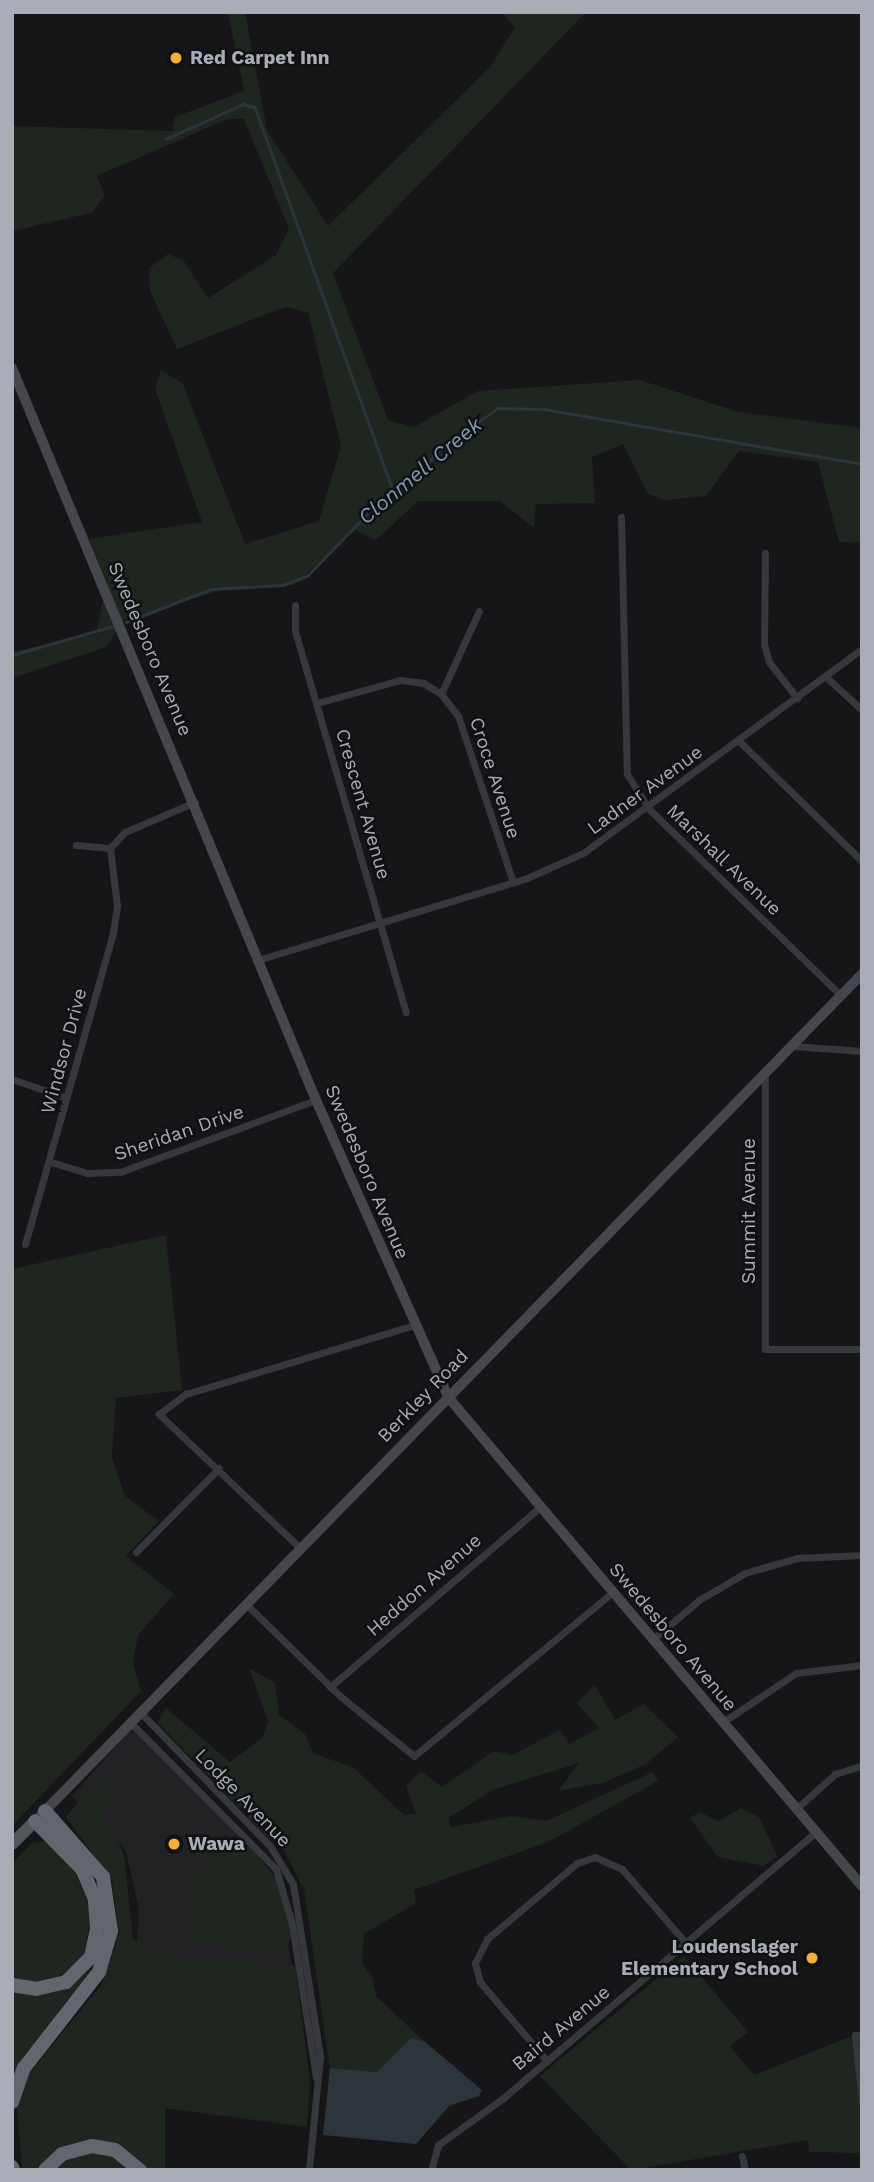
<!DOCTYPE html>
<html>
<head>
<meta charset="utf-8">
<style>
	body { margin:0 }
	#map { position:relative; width:874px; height:2182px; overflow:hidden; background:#161618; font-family:"Work Sans",sans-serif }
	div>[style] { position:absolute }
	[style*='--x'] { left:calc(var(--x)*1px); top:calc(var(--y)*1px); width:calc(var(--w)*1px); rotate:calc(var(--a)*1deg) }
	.built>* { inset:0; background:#222225 }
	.green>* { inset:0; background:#1e261f }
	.water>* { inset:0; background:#2c353c }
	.stream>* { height:2.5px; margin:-1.25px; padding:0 1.25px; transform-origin:1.25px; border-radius:1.25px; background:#2c353c }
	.street>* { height:7px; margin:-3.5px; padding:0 3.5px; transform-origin:3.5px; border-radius:3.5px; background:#37383d }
	.secondary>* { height:10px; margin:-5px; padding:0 5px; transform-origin:5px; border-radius:5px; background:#45474d }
	.primary>* { height:12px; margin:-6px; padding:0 6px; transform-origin:6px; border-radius:6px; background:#53555c }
	.highway>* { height:14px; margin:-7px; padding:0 7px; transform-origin:7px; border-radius:7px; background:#63666e }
	.dots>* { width:19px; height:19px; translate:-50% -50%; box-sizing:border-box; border:4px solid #111113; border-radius:50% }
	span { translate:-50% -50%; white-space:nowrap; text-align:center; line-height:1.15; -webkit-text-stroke:5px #111113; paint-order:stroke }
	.poi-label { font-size:19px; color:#a8adb8; font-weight:700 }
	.left { translate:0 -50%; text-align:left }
	.right { translate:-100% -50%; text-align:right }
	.street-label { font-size:19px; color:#a8adb8 }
	.water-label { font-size:21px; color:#7f9bb3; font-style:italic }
	.frame { position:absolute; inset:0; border:14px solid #a8adb8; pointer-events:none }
</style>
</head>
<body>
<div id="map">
	<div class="built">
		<div style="clip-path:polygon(133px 1727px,239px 1831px,186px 1889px,199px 1910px,288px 1943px,292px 1970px,136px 1957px,139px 1910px,126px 1851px,72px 1796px)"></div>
	</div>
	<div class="green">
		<div style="clip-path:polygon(228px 12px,245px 12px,267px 130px,328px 226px,490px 67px,515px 27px,501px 12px,586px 12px,333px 273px,388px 420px,414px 427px,478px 391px,640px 380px,738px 412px,862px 428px,862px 543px,839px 542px,818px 462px,739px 451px,706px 496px,665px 500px,648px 494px,623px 444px,592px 457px,595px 503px,536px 504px,534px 528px,500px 501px,418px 501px,376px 540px,355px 530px,294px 585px,225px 589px,124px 620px,106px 647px,12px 678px,12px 652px,96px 634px,107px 582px,89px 539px,202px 522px,155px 389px,161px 370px,183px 384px,245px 544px,319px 521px,341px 446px,308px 312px,285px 307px,177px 349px,150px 291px,149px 268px,168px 254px,184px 261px,208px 298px,276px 255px,289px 229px,244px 119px,227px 119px,97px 176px,105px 196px,91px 213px,12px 231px,12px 126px,172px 131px,175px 117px,244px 91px)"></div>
		<div style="clip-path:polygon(166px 1235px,182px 1390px,116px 1398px,112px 1457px,125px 1496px,159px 1521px,126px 1556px,174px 1594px,138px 1635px,133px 1664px,141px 1691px,12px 1826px,12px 1269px)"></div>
		<div style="clip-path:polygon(249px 1668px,275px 1683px,279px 1715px,305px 1734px,313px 1753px,354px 1768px,404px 1815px,416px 1814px,406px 1786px,421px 1771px,442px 1787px,494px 1751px,512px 1755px,560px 1730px,569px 1744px,599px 1728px,577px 1703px,595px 1685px,615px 1720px,644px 1704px,678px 1737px,646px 1764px,603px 1783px,558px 1791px,579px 1763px,492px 1790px,449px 1818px,450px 1827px,511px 1816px,546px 1821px,653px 1772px,658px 1781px,550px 1841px,414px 1890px,416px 1903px,364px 1934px,362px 1964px,372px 1976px,376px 1996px,424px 2041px,411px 2038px,377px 2072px,330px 2068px,304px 1890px,278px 1839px,273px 1843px,158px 1723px,166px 1708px,230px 1762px,263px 1737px,268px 1721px)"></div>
		<div style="clip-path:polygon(101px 1775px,112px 1792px,103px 1816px,124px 1854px,133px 1939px,156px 1955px,295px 1965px,310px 2081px,307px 2127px,165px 2108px,165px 2170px,145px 2170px,120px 2147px,91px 2140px,39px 2170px,22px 2170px,17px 2107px,23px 2081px,102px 1984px,119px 1934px,112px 1881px,66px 1817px)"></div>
		<div style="clip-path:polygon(741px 1808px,760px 1818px,777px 1856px,764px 1866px,718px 1857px,690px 1818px,699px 1812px,719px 1821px)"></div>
		<div style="clip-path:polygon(240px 1832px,282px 1887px,291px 1937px,284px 1952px,194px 1943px,194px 1901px,184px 1889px)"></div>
		<div style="clip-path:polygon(45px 1841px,82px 1880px,92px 1907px,84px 1960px,47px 1984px,12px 1979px,12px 1863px,32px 1843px)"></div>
		<div style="clip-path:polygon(684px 1956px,748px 2032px,730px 2046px,754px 2075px,862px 2032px,862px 2153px,809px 2152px,808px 2140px,631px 2170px,540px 2076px)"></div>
		<div style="clip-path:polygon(97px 1965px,12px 2085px,12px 1991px,40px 1995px,65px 1990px)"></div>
		<div style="clip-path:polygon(94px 2150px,121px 2158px,133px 2170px,52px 2170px,71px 2155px)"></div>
	</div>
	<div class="water">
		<div style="clip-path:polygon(411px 2038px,424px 2041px,482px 2090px,479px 2096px,449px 2106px,416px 2144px,323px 2135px,330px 2068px,377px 2072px)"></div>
	</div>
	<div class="stream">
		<div style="--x:166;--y:139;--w:85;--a:-24.4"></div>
		<div style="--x:243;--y:104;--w:12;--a:14"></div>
		<div style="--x:255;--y:107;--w:413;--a:70.2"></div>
		<div style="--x:126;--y:622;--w:91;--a:-21.2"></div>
		<div style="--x:211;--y:589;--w:72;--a:-3.2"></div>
		<div style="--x:283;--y:585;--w:26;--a:-21"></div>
		<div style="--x:307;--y:576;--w:91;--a:-45.9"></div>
		<div style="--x:370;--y:511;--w:37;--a:-31"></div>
		<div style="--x:402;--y:492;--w:57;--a:-48.5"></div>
		<div style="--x:440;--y:449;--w:71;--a:-35.3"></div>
		<div style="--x:498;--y:408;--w:46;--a:1.2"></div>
		<div style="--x:544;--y:409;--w:323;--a:9.8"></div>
		<div style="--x:12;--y:655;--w:106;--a:-15.9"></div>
	</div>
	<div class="street">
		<div style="--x:621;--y:517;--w:257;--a:88.7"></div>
		<div style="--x:627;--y:774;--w:40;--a:58"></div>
		<div style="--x:648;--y:808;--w:269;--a:44.2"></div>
		<div style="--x:765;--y:553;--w:91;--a:90.6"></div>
		<div style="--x:764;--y:644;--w:19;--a:74"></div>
		<div style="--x:769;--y:662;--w:46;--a:52.1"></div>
		<div style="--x:295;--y:605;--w:26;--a:90"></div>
		<div style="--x:295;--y:631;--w:397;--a:73.8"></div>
		<div style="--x:826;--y:677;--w:49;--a:42.5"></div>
		<div style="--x:441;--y:694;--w:91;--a:-65.4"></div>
		<div style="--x:317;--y:703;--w:86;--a:-15.5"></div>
		<div style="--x:400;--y:680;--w:23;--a:7"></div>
		<div style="--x:423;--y:683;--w:21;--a:31"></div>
		<div style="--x:441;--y:694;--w:28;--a:52"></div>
		<div style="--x:458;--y:716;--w:175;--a:71.7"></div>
		<div style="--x:739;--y:741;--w:172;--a:44.3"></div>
		<div style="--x:76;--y:845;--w:34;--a:5"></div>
		<div style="--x:261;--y:959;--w:278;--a:-16.9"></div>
		<div style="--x:527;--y:878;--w:61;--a:-24.1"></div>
		<div style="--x:583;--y:853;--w:346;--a:-36.2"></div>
		<div style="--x:793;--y:1046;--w:69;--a:4.1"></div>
		<div style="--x:765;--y:1073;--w:276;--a:90"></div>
		<div style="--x:765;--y:1349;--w:97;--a:0"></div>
		<div style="--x:12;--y:1079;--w:58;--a:19.1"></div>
		<div style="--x:51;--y:1162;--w:38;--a:17"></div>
		<div style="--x:87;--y:1173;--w:33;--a:-2"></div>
		<div style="--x:120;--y:1172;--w:209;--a:-20.2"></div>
		<div style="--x:25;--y:1244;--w:324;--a:-74.2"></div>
		<div style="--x:113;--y:932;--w:26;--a:-81"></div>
		<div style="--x:117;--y:906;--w:58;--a:-96.9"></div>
		<div style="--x:110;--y:848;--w:22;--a:-47"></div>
		<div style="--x:125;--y:832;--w:76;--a:-23.2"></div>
		<div style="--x:300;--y:1548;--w:195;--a:-136.5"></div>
		<div style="--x:159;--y:1414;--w:34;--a:-37"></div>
		<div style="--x:186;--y:1394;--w:238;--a:-16.8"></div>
		<div style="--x:136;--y:1552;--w:118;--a:-45.3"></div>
		<div style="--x:246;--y:1604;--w:132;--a:44.4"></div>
		<div style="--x:340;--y:1696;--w:95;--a:39"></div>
		<div style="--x:414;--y:1756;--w:258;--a:-39.5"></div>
		<div style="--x:652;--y:1640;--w:62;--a:-40.4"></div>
		<div style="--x:699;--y:1600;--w:53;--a:-30.4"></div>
		<div style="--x:745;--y:1573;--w:54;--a:-16.1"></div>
		<div style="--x:797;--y:1558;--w:65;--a:-2.6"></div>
		<div style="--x:330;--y:1687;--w:277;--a:-40.6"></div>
		<div style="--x:140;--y:1712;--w:187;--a:45.9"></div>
		<div style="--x:270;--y:1846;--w:44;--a:58.8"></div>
		<div style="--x:293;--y:1884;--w:175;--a:81.1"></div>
		<div style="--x:320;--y:2057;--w:114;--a:95.6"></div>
		<div style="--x:130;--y:1722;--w:207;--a:45.2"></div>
		<div style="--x:276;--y:1869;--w:57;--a:73.8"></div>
		<div style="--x:292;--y:1924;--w:155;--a:81.1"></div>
		<div style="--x:723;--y:1722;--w:88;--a:-33.9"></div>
		<div style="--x:796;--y:1673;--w:66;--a:-6.9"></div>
		<div style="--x:797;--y:1808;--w:51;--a:-41.8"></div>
		<div style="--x:835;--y:1774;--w:28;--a:-18"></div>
		<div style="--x:862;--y:2035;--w:7;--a:180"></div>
		<div style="--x:855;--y:2035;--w:68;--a:84.1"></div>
		<div style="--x:547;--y:2061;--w:104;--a:-130.3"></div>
		<div style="--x:480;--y:1982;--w:20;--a:-105"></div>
		<div style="--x:475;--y:1963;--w:27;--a:-63"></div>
		<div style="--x:487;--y:1939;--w:118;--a:-40.2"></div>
		<div style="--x:577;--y:1863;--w:19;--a:-18"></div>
		<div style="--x:595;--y:1857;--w:30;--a:24"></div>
		<div style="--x:622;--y:1869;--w:96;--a:49.2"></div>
		<div style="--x:742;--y:2156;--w:14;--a:78"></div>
		<div style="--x:431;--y:2170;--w:26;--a:-74"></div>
		<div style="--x:438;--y:2145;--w:79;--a:-35.7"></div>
		<div style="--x:502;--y:2099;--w:412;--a:-40.4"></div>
	</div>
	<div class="secondary">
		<div style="--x:12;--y:368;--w:793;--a:67.45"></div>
		<div style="--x:316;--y:1100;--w:325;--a:66"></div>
		<div style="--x:448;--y:1397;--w:641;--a:49.75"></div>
		<div style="--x:40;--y:1816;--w:1177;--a:-45.69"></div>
	</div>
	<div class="primary">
		<div style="--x:12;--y:1844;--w:33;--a:-45"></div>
	</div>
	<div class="highway">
		<div style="--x:12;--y:1985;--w:24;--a:9"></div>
		<div style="--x:36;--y:1989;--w:31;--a:-13"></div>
		<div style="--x:66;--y:1982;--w:35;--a:-45"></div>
		<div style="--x:91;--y:1957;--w:29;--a:-78"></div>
		<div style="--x:97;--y:1929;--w:30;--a:-94"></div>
		<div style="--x:95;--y:1899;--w:33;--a:-113"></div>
		<div style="--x:82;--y:1869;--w:67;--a:-134.4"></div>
		<div style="--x:12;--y:2102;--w:36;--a:-71"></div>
		<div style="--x:24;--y:2068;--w:122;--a:-52"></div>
		<div style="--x:99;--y:1972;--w:43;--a:-73.7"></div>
		<div style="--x:111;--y:1931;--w:55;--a:-98.4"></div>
		<div style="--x:103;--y:1877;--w:88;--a:-131.3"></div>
		<div style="--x:12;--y:2167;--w:3;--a:72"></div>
		<div style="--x:45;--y:2170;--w:23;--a:-43"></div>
		<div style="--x:62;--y:2154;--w:31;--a:-15"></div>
		<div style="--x:92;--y:2146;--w:23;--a:10"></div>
		<div style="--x:115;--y:2150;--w:32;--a:39"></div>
	</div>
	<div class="dots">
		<div style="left:176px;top:58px;background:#f2b134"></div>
		<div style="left:174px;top:1844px;background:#f2b134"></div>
		<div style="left:812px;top:1958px;background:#f2b134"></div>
	</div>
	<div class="poi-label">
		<span class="left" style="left:190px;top:58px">Red Carpet Inn</span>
		<span class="left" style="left:188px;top:1844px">Wawa</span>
		<span class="right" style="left:798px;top:1958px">Loudenslager<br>Elementary School</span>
	</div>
	<div class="street-label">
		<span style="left:150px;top:649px;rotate:67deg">Swedesboro Avenue</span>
		<span style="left:495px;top:778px;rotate:72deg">Croce Avenue</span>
		<span style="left:645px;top:790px;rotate:-36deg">Ladner Avenue</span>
		<span style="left:363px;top:804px;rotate:74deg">Crescent Avenue</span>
		<span style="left:724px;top:860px;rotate:44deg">Marshall Avenue</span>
		<span style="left:64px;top:1051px;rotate:-75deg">Windsor Drive</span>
		<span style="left:179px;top:1133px;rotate:-19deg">Sheridan Drive</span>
		<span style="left:367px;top:1172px;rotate:67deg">Swedesboro Avenue</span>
		<span style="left:749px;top:1211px;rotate:-90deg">Summit Avenue</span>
		<span style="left:423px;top:1396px;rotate:-46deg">Berkley Road</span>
		<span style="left:424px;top:1585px;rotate:-41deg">Heddon Avenue</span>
		<span style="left:673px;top:1637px;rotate:50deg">Swedesboro Avenue</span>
		<span style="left:243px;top:1798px;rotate:46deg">Lodge Avenue</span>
		<span style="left:561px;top:2028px;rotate:-40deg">Baird Avenue</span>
	</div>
	<div class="water-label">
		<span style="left:420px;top:471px;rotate:-40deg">Clonmell Creek</span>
	</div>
	<div class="frame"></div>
</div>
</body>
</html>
